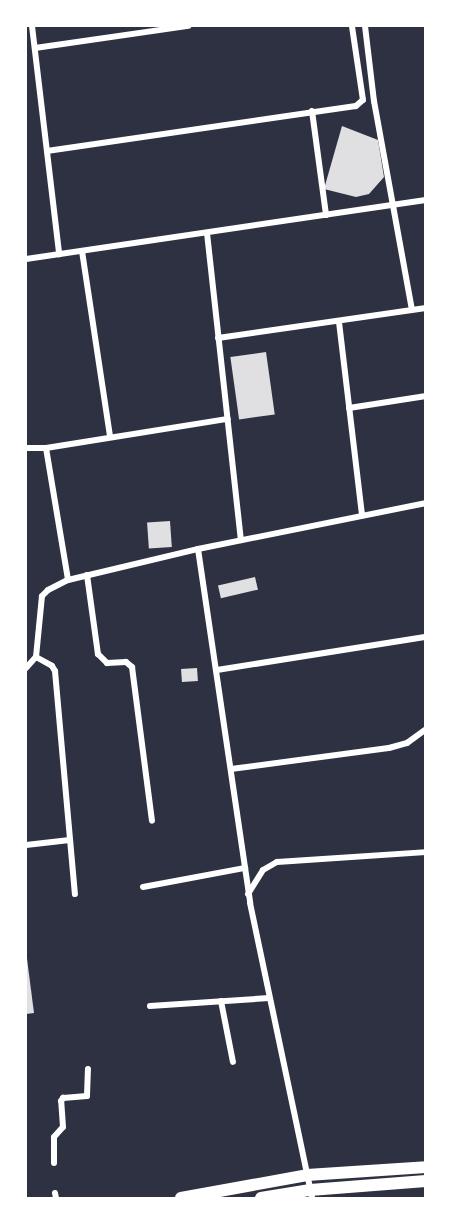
<!DOCTYPE html>
<html>
<head>
<meta charset="utf-8">
<style>
	body { margin:0 }
	#map { position:relative; width:451px; height:1224px; overflow:hidden; background:#2d3142; font-family:"Noto Sans",sans-serif }
	div>[style] { position:absolute }
	[style*='--x'] { left:calc(var(--x)*1px); top:calc(var(--y)*1px); width:calc(var(--w)*1px); rotate:calc(var(--a)*1deg) }
	.building>* { inset:0; background:#e0e0e3; transform-origin:0 0 }
	.minor>* { height:6px; margin:-3px; padding:0 3px; transform-origin:3px; border-radius:3px; background:#fff }
	.secondary>* { height:12px; margin:-6px; padding:0 6px; transform-origin:6px; border-radius:6px; background:#fff }
	span { translate:-50% -50%; white-space:nowrap; text-align:center; line-height:1.15; -webkit-text-stroke:5px #fff; paint-order:stroke }
	.frame { position:absolute; inset:0; border:27px solid #fff; pointer-events:none }
</style>
</head>
<body>
<div id="map">
	<div class="building">
		<div style="clip-path:polygon(342px 126px,378px 140px,384px 177px,369px 194px,356px 197px,324px 189px)"></div>
		<div style="left:266px;top:352px;width:63px;height:36px;rotate:82deg"></div>
		<div style="left:170px;top:521px;width:26px;height:23px;rotate:86deg"></div>
		<div style="left:255px;top:577px;width:13px;height:38px;rotate:77deg"></div>
		<div style="left:197px;top:668px;width:13px;height:16px;rotate:86deg"></div>
		<div style="clip-path:polygon(26px 951px,34px 1013px,26px 1014px)"></div>
	</div>
	<div class="minor">
		<div style="--x:32;--y:26;--w:230;--a:83.2"></div>
		<div style="--x:365;--y:26;--w:76;--a:83.2"></div>
		<div style="--x:374;--y:101;--w:212;--a:79.7"></div>
		<div style="--x:35;--y:48;--w:155;--a:-8.2"></div>
		<div style="--x:312;--y:111;--w:105;--a:82.3"></div>
		<div style="--x:47;--y:151;--w:312;--a:-8.3"></div>
		<div style="--x:356;--y:106;--w:9;--a:-41"></div>
		<div style="--x:363;--y:100;--w:75;--a:-98.5"></div>
		<div style="--x:207;--y:233;--w:309;--a:83.7"></div>
		<div style="--x:82;--y:251;--w:188;--a:81.4"></div>
		<div style="--x:26;--y:259;--w:404;--a:-8.4"></div>
		<div style="--x:339;--y:322;--w:194;--a:83.2"></div>
		<div style="--x:218;--y:338;--w:210;--a:-8.2"></div>
		<div style="--x:349;--y:408;--w:78;--a:-8.9"></div>
		<div style="--x:26;--y:448;--w:20;--a:0"></div>
		<div style="--x:46;--y:448;--w:184;--a:-9.1"></div>
		<div style="--x:46;--y:448;--w:134;--a:80.5"></div>
		<div style="--x:198;--y:549;--w:358;--a:81.6"></div>
		<div style="--x:250;--y:903;--w:301;--a:78.1"></div>
		<div style="--x:87;--y:575;--w:80;--a:82.1"></div>
		<div style="--x:98;--y:654;--w:13;--a:45"></div>
		<div style="--x:107;--y:663;--w:19;--a:-3"></div>
		<div style="--x:126;--y:662;--w:8;--a:40"></div>
		<div style="--x:132;--y:667;--w:155;--a:82.6"></div>
		<div style="--x:36;--y:657;--w:18;--a:29"></div>
		<div style="--x:52;--y:666;--w:6;--a:59"></div>
		<div style="--x:55;--y:671;--w:224;--a:84.9"></div>
		<div style="--x:26;--y:668;--w:15;--a:-48"></div>
		<div style="--x:36;--y:657;--w:61;--a:-84.4"></div>
		<div style="--x:42;--y:596;--w:8;--a:-45"></div>
		<div style="--x:48;--y:590;--w:22;--a:-27"></div>
		<div style="--x:68;--y:580;--w:134;--a:-13.4"></div>
		<div style="--x:198;--y:549;--w:233;--a:-11.4"></div>
		<div style="--x:217;--y:670;--w:212;--a:-9"></div>
		<div style="--x:231;--y:769;--w:159;--a:-7.6"></div>
		<div style="--x:389;--y:748;--w:19;--a:-16"></div>
		<div style="--x:407;--y:743;--w:24;--a:-36"></div>
		<div style="--x:26;--y:845;--w:44;--a:-6.5"></div>
		<div style="--x:143;--y:887;--w:104;--a:-10.6"></div>
		<div style="--x:248;--y:894;--w:28;--a:-58"></div>
		<div style="--x:263;--y:870;--w:16;--a:-30"></div>
		<div style="--x:277;--y:862;--w:149;--a:-3.8"></div>
		<div style="--x:221;--y:1001;--w:62;--a:78.9"></div>
		<div style="--x:150;--y:1006;--w:119;--a:-3.8"></div>
		<div style="--x:54;--y:1163;--w:26;--a:-90"></div>
		<div style="--x:54;--y:1137;--w:13;--a:-48"></div>
		<div style="--x:63;--y:1127;--w:26;--a:-94"></div>
		<div style="--x:61;--y:1101;--w:4;--a:-56"></div>
		<div style="--x:63;--y:1098;--w:24;--a:-5"></div>
		<div style="--x:87;--y:1096;--w:27;--a:-88"></div>
		<div style="--x:55;--y:1193;--w:5;--a:79"></div>
	</div>
	<div class="secondary">
		<div style="--x:181;--y:1198;--w:128;--a:-10.3"></div>
		<div style="--x:307;--y:1175;--w:119;--a:-3.8"></div>
		<div style="--x:261;--y:1198;--w:50;--a:-9.3"></div>
		<div style="--x:310;--y:1190;--w:116;--a:-4.4"></div>
	</div>
	<div class="frame"></div>
</div>
</body>
</html>
